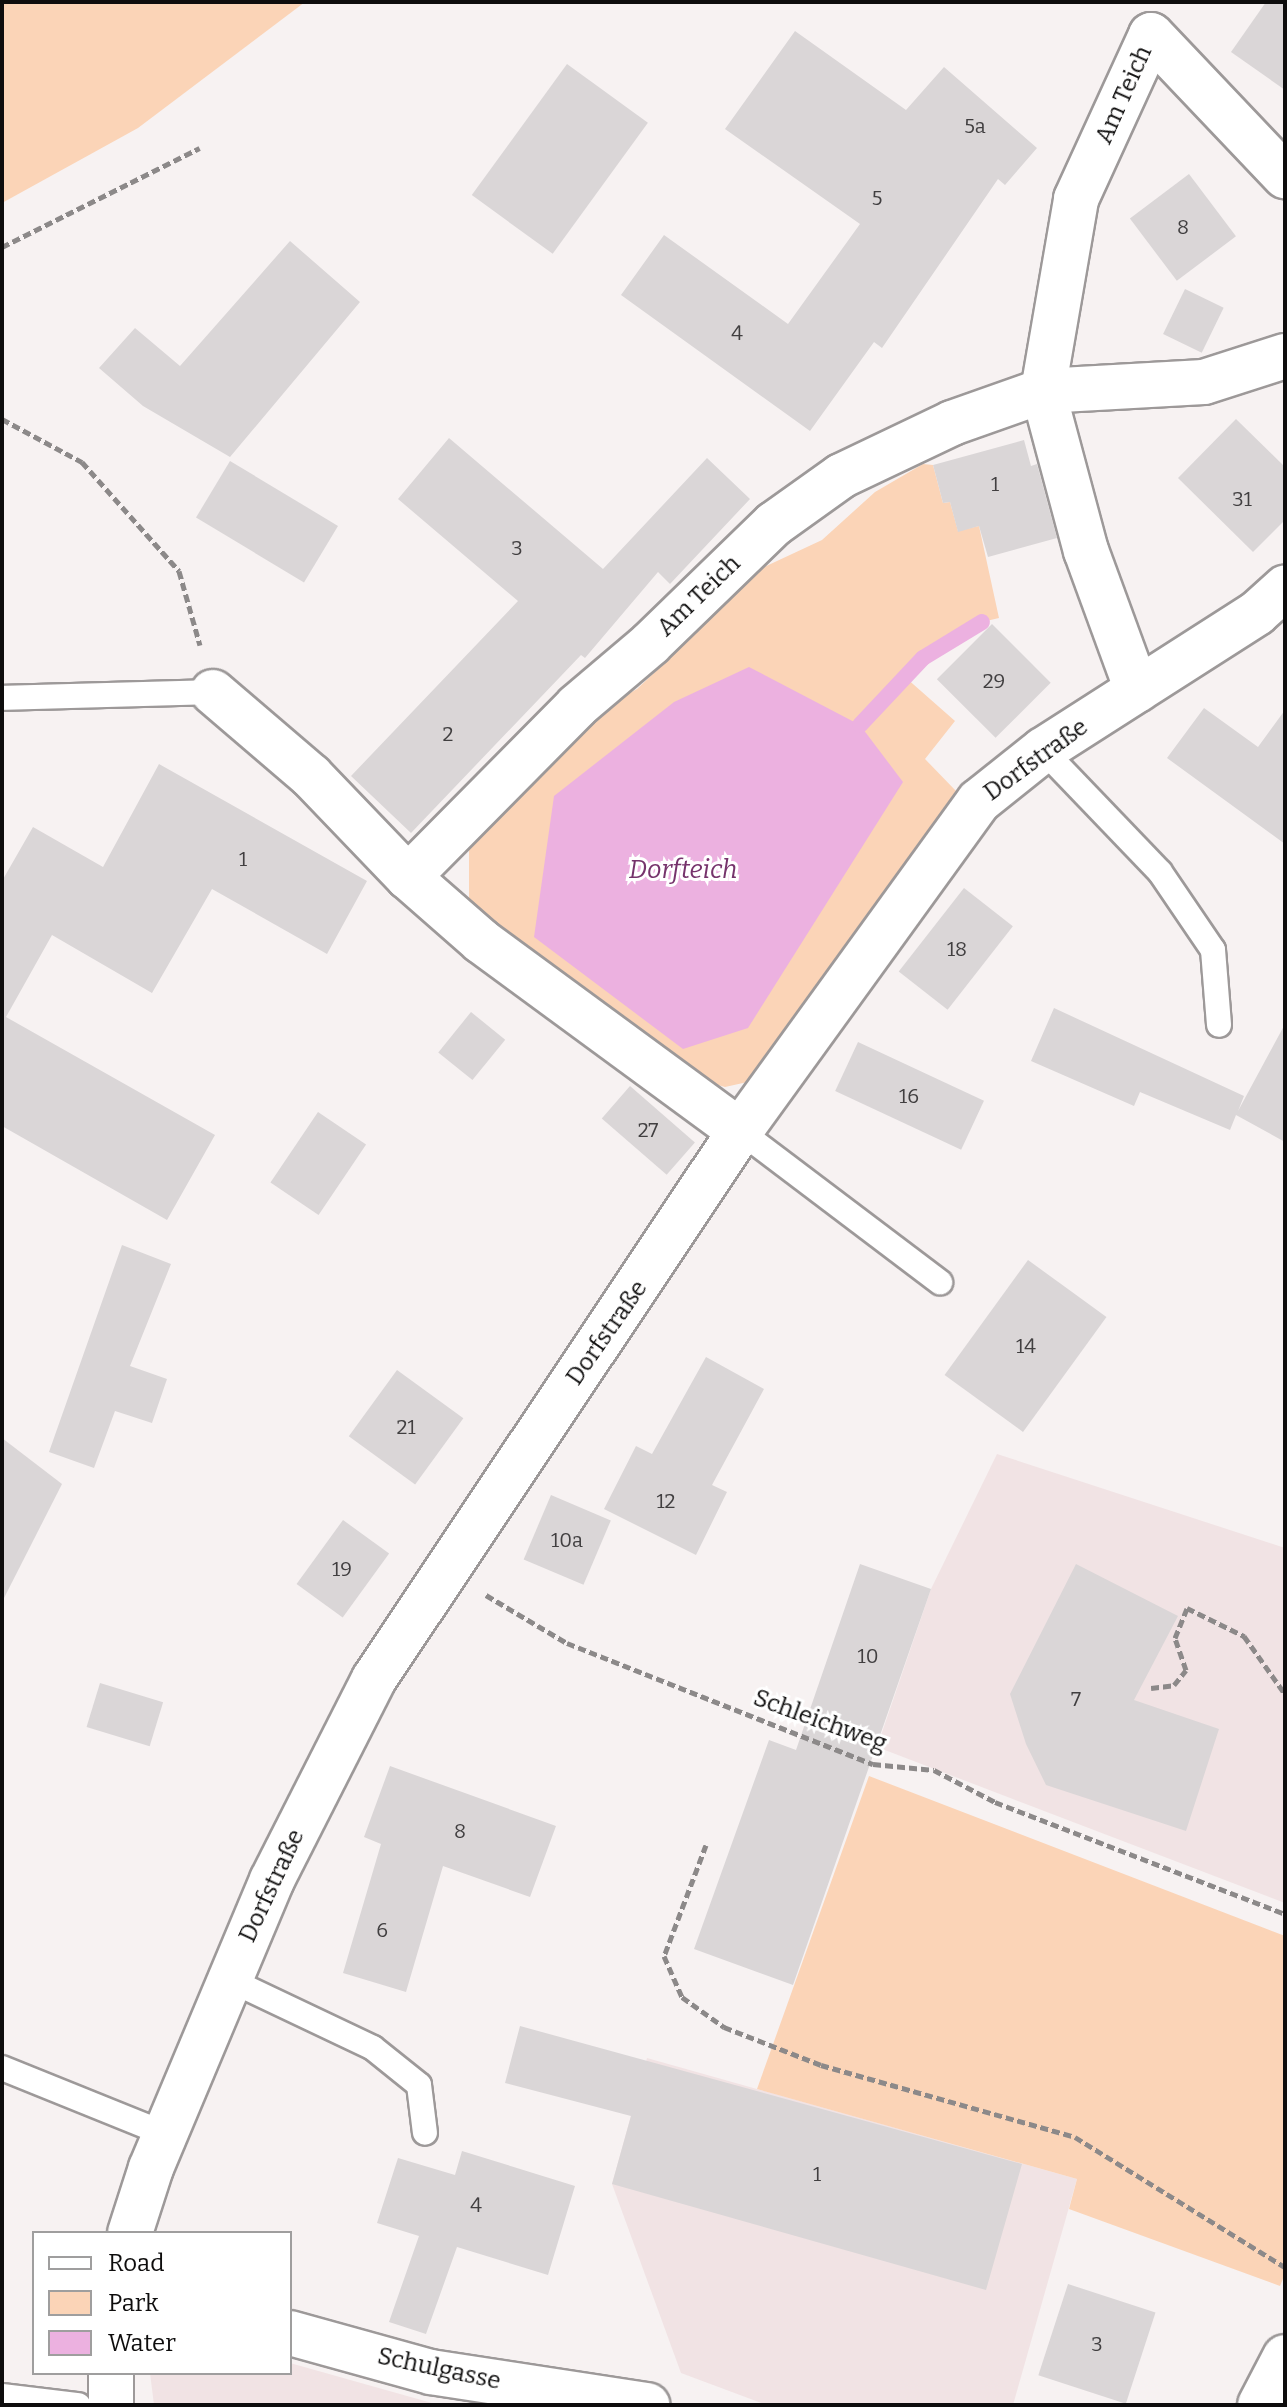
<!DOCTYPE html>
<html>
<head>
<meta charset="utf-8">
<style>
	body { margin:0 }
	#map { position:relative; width:1287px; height:2407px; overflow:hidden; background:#f7f2f2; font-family:Bitter,serif }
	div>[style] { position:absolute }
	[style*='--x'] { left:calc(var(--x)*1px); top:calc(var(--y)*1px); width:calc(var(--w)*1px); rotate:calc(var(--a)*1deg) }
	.built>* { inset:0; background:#f1e3e4 }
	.green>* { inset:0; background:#fbd4b7 }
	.water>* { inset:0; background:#ecb1e0 }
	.stream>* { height:16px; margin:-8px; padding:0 8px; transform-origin:8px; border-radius:8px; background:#ecb1e0 }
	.building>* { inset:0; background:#dad6d7; transform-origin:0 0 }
	.path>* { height:5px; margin-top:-2.5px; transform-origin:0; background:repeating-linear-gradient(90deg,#8c8989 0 8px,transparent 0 12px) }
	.roads { filter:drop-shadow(2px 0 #9d9999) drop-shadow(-2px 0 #9d9999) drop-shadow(0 2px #9d9999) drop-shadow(0 -2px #9d9999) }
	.lane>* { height:24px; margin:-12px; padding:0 12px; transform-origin:12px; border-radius:12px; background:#fff }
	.street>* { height:44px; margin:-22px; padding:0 22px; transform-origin:22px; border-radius:22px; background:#fff }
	span { translate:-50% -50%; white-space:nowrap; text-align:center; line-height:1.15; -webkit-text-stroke:6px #fff; paint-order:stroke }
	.number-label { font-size:20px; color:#413f40 }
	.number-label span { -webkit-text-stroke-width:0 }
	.street-label { font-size:24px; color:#0e0d0d }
	.water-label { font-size:26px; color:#76336c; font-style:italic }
	.frame { position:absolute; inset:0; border:4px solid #0e0d0d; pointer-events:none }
	.legend { position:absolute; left:32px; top:2231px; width:260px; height:144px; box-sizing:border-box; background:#fff; border:2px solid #9f9e9e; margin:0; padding:10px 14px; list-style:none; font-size:24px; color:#0e0d0d }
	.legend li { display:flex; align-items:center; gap:16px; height:40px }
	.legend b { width:40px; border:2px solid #9f9e9e }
</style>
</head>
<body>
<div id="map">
	<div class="built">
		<div style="clip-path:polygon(997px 1454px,1285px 1548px,1285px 1903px,877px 1747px,931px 1589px)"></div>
		<div style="clip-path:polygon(647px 2058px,1077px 2179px,1013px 2405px,767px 2405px,681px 2373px,612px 2184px)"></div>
		<div style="clip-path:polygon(290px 2363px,439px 2405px,154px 2405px,150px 2373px,290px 2373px)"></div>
	</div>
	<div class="green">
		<div style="clip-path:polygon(2px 2px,305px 2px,138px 128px,2px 203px)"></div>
		<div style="clip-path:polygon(923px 464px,933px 465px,943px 503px,950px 502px,958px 531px,979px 526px,999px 618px,982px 622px,923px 658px,905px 677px,955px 721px,925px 759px,956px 791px,752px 1081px,725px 1087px,704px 1081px,480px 919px,469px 899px,469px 843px,610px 704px,637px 689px,694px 635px,749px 574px,822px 540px,875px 492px)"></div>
		<div style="clip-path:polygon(869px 1776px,1285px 1936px,1285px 2274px,1280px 2286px,1069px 2209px,1077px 2179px,757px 2089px)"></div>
	</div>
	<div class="water">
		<div style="clip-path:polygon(749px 667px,860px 725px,903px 782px,748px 1028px,683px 1049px,534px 937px,554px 796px,674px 702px)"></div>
	</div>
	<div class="stream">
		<div style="--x:860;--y:725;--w:92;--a:-46.8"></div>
		<div style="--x:923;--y:658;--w:69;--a:-31.4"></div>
	</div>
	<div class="building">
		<div style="clip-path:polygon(1266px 2px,1285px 2px,1285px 90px,1231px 52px)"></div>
		<div style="clip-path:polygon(795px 31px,906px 110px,944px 67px,1037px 148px,1005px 185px,998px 179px,882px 348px,874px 342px,810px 431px,621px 295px,664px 235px,788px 324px,860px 224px,725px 129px)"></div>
		<div style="left:567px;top:64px;width:100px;height:162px;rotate:36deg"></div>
		<div style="left:1189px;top:174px;width:78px;height:74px;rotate:53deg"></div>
		<div style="clip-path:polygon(290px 241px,360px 302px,230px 457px,143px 406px,99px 368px,135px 328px,180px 366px)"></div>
		<div style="left:1185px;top:289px;width:43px;height:50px;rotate:26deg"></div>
		<div style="clip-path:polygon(1236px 419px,1285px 467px,1285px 520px,1253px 552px,1178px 478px)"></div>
		<div style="clip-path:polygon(449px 438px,603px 569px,707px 458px,750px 499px,670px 584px,658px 572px,585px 658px,581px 655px,411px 833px,351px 776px,518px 601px,398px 499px)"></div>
		<div style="clip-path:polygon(1024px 440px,1031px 466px,1037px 464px,1057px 538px,988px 557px,979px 526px,958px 532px,950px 502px,943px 503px,933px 465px)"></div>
		<div style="left:230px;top:461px;width:126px;height:66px;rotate:31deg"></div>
		<div style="left:992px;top:624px;width:83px;height:78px;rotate:45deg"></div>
		<div style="clip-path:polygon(1204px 708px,1258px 747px,1285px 710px,1285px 844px,1167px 758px)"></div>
		<div style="clip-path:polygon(159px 764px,367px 881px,327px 954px,212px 889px,152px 993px,52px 935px,6px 1017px,215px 1135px,167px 1220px,2px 1126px,2px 881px,33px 827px,103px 867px)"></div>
		<div style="left:964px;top:888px;width:62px;height:106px;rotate:38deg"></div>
		<div style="clip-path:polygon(1054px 1008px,1244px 1096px,1238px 1111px,1285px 1024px,1285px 1142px,1236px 1115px,1230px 1130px,1140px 1092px,1134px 1106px,1031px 1061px)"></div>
		<div style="left:471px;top:1012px;width:44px;height:52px;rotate:39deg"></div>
		<div style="left:858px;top:1042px;width:139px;height:54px;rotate:25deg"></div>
		<div style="left:630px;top:1086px;width:86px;height:43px;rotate:41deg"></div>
		<div style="left:318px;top:1112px;width:58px;height:85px;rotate:34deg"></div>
		<div style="clip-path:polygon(122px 1245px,171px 1264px,130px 1366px,167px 1379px,152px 1423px,115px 1411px,94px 1468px,49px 1452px)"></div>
		<div style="left:1028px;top:1260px;width:97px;height:142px;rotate:36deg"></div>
		<div style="clip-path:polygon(706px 1357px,764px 1389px,712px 1485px,727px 1492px,696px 1555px,604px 1509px,636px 1446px,652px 1454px)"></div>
		<div style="left:397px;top:1370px;width:82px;height:82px;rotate:36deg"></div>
		<div style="clip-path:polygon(2px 1438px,62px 1484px,2px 1602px)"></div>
		<div style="left:551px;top:1495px;width:65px;height:70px;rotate:23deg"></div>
		<div style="left:343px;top:1520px;width:57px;height:79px;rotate:36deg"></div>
		<div style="clip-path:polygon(860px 1564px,931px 1589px,793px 1985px,694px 1949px,769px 1740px,796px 1750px)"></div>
		<div style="clip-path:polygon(1076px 1564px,1178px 1616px,1134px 1700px,1219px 1729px,1186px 1831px,1046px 1785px,1026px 1744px,1010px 1694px)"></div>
		<div style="left:100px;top:1683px;width:66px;height:46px;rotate:17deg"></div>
		<div style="clip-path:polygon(390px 1766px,556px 1826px,530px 1897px,443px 1866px,406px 1992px,343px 1973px,381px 1844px,364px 1837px)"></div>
		<div style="clip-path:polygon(520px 2026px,1022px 2164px,986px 2290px,612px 2184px,631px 2116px,505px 2083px)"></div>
		<div style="clip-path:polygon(462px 2151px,575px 2186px,548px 2275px,457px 2247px,426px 2334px,389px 2322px,419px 2236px,377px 2223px,398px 2158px,455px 2175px)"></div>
		<div style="left:1068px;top:2284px;width:92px;height:96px;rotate:18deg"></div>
	</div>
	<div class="path">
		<div style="--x:2;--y:247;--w:221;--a:-26.6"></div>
		<div style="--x:2;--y:419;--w:91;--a:28.3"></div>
		<div style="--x:82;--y:462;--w:146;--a:48.3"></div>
		<div style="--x:179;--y:571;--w:77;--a:74.2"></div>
		<div style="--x:486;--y:1595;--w:94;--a:30.7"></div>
		<div style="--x:567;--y:1643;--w:329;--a:21.6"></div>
		<div style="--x:873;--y:1764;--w:61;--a:5.6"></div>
		<div style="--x:934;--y:1770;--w:69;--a:27.7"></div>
		<div style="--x:995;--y:1802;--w:311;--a:21.1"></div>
		<div style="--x:1151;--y:1688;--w:23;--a:-7"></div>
		<div style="--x:1174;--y:1685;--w:19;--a:-51"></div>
		<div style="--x:1186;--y:1670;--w:34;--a:-109"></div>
		<div style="--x:1175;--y:1638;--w:32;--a:-68"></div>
		<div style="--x:1187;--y:1608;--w:64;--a:26.2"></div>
		<div style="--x:1244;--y:1636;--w:71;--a:54.7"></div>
		<div style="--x:706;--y:1845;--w:119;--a:110.7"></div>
		<div style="--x:664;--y:1956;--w:45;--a:66.3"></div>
		<div style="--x:682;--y:1997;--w:52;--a:35.5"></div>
		<div style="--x:724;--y:2027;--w:104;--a:21.4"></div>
		<div style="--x:821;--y:2065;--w:264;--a:15.8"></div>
		<div style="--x:1075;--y:2137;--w:247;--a:31.8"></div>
	</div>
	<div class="roads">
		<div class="lane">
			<div style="--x:2;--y:698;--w:211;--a:-1.6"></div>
			<div style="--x:1043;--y:750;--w:169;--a:46.2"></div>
			<div style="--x:1160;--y:872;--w:94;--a:55.8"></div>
			<div style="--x:1213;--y:950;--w:75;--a:85.4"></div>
			<div style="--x:740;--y:1131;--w:251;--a:37.1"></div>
			<div style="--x:230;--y:1980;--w:158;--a:25.4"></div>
			<div style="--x:373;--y:2048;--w:59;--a:38.8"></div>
			<div style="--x:419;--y:2085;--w:48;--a:82.9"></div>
			<div style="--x:2;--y:2068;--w:176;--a:22"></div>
			<div style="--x:2;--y:2396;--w:77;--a:6.8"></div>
		</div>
		<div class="street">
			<div style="--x:1137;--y:690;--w:148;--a:-110.1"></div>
			<div style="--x:1086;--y:551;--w:166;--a:-105"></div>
			<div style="--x:1043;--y:391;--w:195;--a:-80.2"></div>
			<div style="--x:1076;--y:199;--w:180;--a:-65.4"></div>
			<div style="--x:1151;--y:35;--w:195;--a:46.5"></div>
			<div style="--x:213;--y:692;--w:129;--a:40.6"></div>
			<div style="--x:311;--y:776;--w:140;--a:46.2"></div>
			<div style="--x:408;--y:877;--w:97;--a:41.2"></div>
			<div style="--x:481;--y:941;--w:321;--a:36.3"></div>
			<div style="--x:408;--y:877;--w:240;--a:-45.3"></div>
			<div style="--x:577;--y:706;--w:96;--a:-40.3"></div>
			<div style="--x:650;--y:644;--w:173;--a:-44.1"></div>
			<div style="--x:774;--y:524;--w:82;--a:-35.6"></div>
			<div style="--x:841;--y:476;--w:123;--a:-25.5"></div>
			<div style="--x:952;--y:423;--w:96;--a:-19.4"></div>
			<div style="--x:1043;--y:391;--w:161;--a:-3.2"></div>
			<div style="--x:1204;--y:382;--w:85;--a:-17.8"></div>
			<div style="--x:130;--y:2233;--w:68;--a:-72.1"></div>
			<div style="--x:151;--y:2168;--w:312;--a:-67.2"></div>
			<div style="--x:272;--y:1880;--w:225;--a:-63.1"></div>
			<div style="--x:374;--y:1679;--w:659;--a:-56.26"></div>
			<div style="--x:740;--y:1131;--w:407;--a:-54.1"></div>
			<div style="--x:979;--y:801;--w:82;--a:-38.6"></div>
			<div style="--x:1043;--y:750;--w:254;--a:-32.6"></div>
			<div style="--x:1257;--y:613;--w:38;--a:-42"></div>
			<div style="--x:290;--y:2333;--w:146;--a:15.5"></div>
			<div style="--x:431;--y:2372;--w:219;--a:8.7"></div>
			<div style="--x:111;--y:2373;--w:32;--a:90"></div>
			<div style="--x:1260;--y:2405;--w:54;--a:-62.5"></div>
		</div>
	</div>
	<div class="number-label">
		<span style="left:975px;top:126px">5a</span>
		<span style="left:877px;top:198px">5</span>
		<span style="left:1183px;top:227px">8</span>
		<span style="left:737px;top:333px">4</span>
		<span style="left:995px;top:484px">1</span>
		<span style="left:1242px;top:499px">31</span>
		<span style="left:517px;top:548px">3</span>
		<span style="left:994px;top:681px">29</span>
		<span style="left:448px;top:734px">2</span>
		<span style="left:243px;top:859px">1</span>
		<span style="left:957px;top:949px">18</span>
		<span style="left:909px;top:1096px">16</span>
		<span style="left:648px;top:1130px">27</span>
		<span style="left:1026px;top:1346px">14</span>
		<span style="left:406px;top:1427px">21</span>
		<span style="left:666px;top:1501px">12</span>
		<span style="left:567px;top:1540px">10a</span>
		<span style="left:342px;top:1569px">19</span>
		<span style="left:868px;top:1656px">10</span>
		<span style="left:1076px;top:1699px">7</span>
		<span style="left:460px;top:1831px">8</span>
		<span style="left:382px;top:1930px">6</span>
		<span style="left:817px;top:2174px">1</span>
		<span style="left:476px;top:2205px">4</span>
		<span style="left:1097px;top:2344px">3</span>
	</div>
	<div class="street-label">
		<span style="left:1124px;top:95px;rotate:-66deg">Am Teich</span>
		<span style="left:699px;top:596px;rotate:-44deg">Am Teich</span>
		<span style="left:1036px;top:760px;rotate:-36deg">Dorfstraße</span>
		<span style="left:607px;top:1333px;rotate:-55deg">Dorfstraße</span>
		<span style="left:820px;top:1721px;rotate:20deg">Schleichweg</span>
		<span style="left:272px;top:1886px;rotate:-65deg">Dorfstraße</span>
		<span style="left:439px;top:2369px;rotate:12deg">Schulgasse</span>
	</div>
	<div class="water-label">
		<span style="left:683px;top:870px">Dorfteich</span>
	</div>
	<div class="frame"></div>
	<ul class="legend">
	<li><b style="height:10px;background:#fff"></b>Road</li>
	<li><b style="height:22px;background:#fbd4b7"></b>Park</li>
	<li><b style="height:22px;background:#ecb1e0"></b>Water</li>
	</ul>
</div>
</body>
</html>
